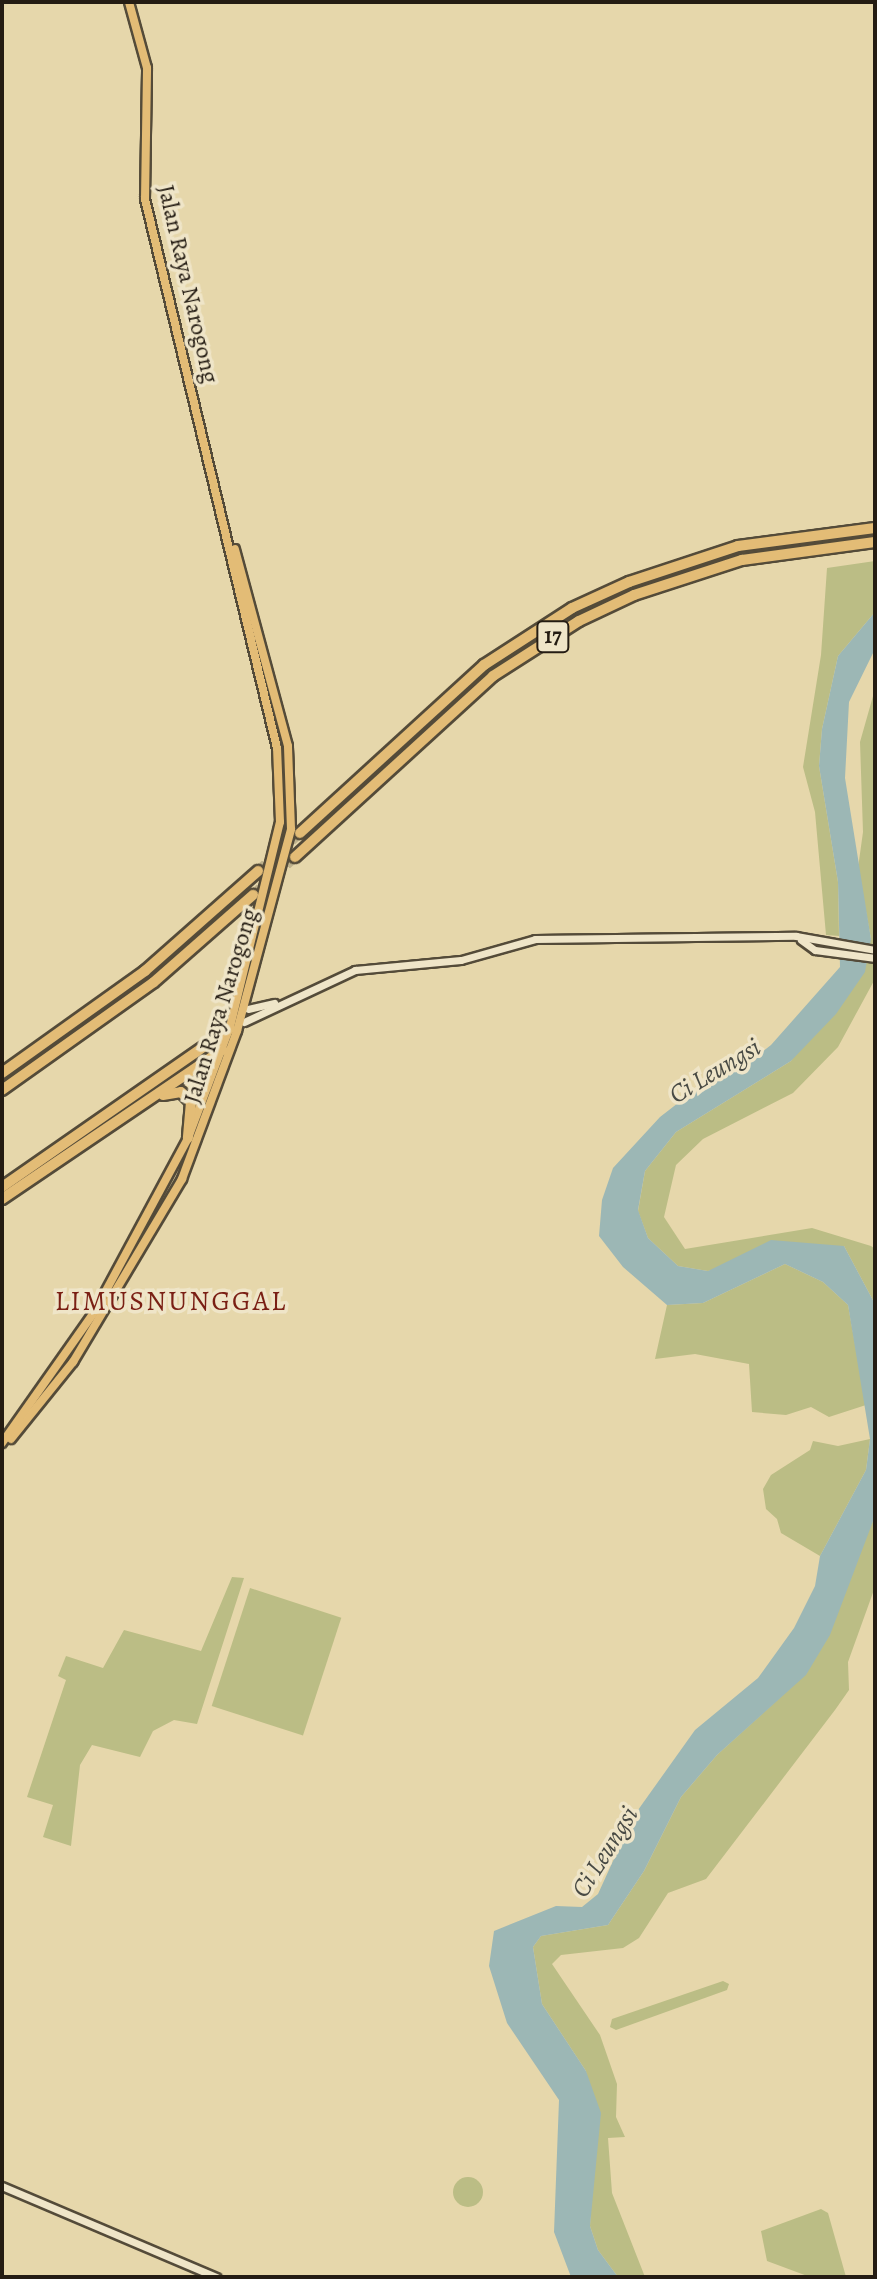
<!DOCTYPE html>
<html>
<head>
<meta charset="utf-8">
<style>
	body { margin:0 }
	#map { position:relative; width:877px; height:2279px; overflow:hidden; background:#e6d7ab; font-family:Alegreya,serif }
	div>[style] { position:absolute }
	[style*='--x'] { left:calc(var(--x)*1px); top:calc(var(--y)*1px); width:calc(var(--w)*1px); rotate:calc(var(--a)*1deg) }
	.green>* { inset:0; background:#bbbd85; transform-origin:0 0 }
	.round { border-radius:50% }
	.water>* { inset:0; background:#9cb7b5 }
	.motorway-tunnel>* { height:10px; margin-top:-5px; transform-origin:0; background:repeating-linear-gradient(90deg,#bfb28d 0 10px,transparent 0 15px) }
	.roads { filter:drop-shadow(2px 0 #544b39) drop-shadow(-2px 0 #544b39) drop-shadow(0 2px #544b39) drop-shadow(0 -2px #544b39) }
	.tertiary>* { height:7px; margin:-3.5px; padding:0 3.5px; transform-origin:3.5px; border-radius:3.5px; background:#efe5c8 }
	.primary>* { height:8px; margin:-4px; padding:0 4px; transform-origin:4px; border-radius:4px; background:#e3bc76 }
	.motorway>* { height:10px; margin:-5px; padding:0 5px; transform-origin:5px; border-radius:5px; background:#e3bc76 }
	span { translate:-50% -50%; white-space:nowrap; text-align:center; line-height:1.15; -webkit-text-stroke:7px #efe5c8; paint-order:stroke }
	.shield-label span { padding:2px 6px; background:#efe5c8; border:2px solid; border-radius:6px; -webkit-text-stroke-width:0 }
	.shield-label { font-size:22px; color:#241c13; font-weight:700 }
	.street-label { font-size:24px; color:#241c13 }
	.water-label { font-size:26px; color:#484a44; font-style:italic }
	.quarter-label { font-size:28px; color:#7a1f14; letter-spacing:2px }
	.frame { position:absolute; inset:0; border:4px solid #241c13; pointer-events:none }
</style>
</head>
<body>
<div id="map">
	<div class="green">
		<div style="clip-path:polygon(875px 561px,875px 612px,838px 656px,822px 729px,819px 766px,838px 882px,839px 936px,826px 935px,815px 812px,803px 767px,821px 655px,827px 568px)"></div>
		<div style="clip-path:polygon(875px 689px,875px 979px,838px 1047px,793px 1093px,703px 1139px,676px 1165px,664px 1217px,685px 1249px,812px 1228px,871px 1246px,875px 1249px,875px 1304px,844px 1246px,708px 1271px,678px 1266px,648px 1238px,638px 1211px,645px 1171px,676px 1132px,791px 1061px,871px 939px,858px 868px,863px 832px,860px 742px)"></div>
		<div style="clip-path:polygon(785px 1264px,823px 1282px,848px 1305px,866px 1405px,829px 1417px,811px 1407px,786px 1415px,752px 1412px,749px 1364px,695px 1354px,655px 1359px,667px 1305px,703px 1303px)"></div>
		<div style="clip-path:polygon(870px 1439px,866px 1470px,820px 1556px,781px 1533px,777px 1519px,766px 1509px,763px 1489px,771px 1475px,810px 1450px,813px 1441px,838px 1446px)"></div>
		<div style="clip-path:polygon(875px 1516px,875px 1587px,848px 1662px,849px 1690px,835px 1710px,706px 1879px,668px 1893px,639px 1938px,623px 1948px,561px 1955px,552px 1964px,600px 2035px,617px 2084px,616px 2117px,625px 2137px,608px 2138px,612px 2193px,645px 2277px,618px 2277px,598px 2250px,590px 2226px,593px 2167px,586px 2071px,542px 2004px,533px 1947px,541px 1936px,608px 1925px,644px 1871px,681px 1797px,717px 1755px,806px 1674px)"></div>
		<div style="clip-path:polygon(232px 1577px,244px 1578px,197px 1724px,174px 1720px,153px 1731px,140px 1757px,92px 1745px,80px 1765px,71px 1846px,43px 1837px,53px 1805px,27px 1797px,66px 1680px,58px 1676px,66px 1656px,103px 1668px,124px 1630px,201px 1651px)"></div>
		<div style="left:250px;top:1588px;width:96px;height:124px;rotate:18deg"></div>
		<div style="clip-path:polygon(723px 1981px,729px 1984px,727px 1990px,616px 2030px,610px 2027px,612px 2019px)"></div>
		<div class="round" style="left:453px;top:2177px;width:30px;height:30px"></div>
		<div style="clip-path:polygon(821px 2209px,828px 2213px,846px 2277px,810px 2277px,767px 2261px,761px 2231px)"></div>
	</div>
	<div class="water">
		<div style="clip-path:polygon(875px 612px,875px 649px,849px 702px,845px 778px,871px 939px,865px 972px,836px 1014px,791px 1061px,676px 1132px,645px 1171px,638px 1210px,648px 1238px,678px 1266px,708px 1271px,771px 1240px,844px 1246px,875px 1304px,875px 1516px,830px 1635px,806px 1675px,717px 1755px,681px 1797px,644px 1871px,608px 1925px,541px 1936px,533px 1947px,542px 2004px,586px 2071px,601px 2113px,590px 2226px,598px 2250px,618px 2277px,571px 2277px,554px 2232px,559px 2100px,507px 2023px,489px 1966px,494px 1931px,556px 1906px,582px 1907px,598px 1894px,633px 1817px,695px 1730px,758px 1678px,794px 1628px,815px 1586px,820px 1556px,866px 1470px,870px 1439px,848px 1305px,823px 1282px,785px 1264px,703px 1303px,667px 1305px,623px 1267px,599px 1236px,602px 1200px,613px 1168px,660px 1117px,709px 1079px,741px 1068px,771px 1045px,840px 967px,838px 882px,819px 766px,822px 729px,838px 656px)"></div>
	</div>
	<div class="motorway-tunnel">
		<div style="--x:258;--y:871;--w:57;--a:-42.1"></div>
		<div style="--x:253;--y:895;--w:57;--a:-42.1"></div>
	</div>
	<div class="roads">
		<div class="tertiary">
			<div style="--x:801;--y:940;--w:17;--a:36"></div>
			<div style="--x:815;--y:950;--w:61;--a:7.6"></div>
			<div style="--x:248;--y:1009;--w:27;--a:-13"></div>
			<div style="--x:244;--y:1022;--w:123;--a:-25.1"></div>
			<div style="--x:355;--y:970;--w:106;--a:-5.4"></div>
			<div style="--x:461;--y:960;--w:77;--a:-15.8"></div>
			<div style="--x:535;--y:939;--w:261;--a:-0.7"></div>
			<div style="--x:796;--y:936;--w:80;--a:10"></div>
			<div style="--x:2;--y:2186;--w:233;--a:23"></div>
		</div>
		<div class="primary">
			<div style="--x:11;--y:1439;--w:99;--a:-51.2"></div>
			<div style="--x:73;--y:1362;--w:213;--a:-59.2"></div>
			<div style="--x:182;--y:1179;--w:158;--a:-69.6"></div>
			<div style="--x:237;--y:1031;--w:209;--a:-75"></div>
			<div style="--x:291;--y:829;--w:83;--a:-92.1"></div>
			<div style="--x:288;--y:746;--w:204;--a:-105.1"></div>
			<div style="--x:2;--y:1443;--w:161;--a:-54.8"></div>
			<div style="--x:95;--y:1311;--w:196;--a:-61.7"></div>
			<div style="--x:188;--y:1138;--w:119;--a:-69.3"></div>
			<div style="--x:230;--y:1027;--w:211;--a:-76.3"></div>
			<div style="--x:280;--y:822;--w:74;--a:-92.3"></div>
			<div style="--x:277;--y:748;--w:565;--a:-103.52"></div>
			<div style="--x:145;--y:199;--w:131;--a:-89.1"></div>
			<div style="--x:147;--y:68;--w:68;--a:-105.3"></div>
		</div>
		<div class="motorway">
			<div style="--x:300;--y:833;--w:249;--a:-42.4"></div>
			<div style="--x:484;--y:665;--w:105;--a:-32.9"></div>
			<div style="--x:572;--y:608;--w:63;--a:-24.5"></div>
			<div style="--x:629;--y:582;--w:115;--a:-18.3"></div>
			<div style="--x:738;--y:546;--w:138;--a:-7.5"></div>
			<div style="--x:295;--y:857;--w:268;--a:-42.4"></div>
			<div style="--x:493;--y:676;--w:102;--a:-32.6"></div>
			<div style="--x:579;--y:621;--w:61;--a:-25.3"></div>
			<div style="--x:634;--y:595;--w:114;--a:-18"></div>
			<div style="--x:742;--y:560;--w:134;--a:-7.7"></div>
			<div style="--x:2;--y:1073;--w:176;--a:-35.5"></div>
			<div style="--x:145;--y:971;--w:151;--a:-41.5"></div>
			<div style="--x:2;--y:1090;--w:186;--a:-35.4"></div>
			<div style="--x:154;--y:982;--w:132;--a:-41.3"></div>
			<div style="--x:163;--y:1095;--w:18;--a:-9"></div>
			<div style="--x:181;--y:1092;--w:14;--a:45"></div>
			<div style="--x:191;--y:1102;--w:36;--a:95"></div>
			<div style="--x:2;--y:1187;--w:277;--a:-34.8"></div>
			<div style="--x:2;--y:1199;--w:266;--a:-34.1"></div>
		</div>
	</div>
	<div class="shield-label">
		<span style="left:553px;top:637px">17</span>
	</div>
	<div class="street-label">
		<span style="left:188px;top:284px;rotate:77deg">Jalan Raya Narogong</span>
		<span style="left:221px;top:1006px;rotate:-73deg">Jalan Raya Narogong</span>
	</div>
	<div class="water-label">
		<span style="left:715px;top:1071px;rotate:-31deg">Ci Leungsi</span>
		<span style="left:605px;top:1852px;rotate:-58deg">Ci Leungsi</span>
	</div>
	<div class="quarter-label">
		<span style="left:171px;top:1301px">LIMUSNUNGGAL</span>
	</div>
	<div class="frame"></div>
</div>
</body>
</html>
